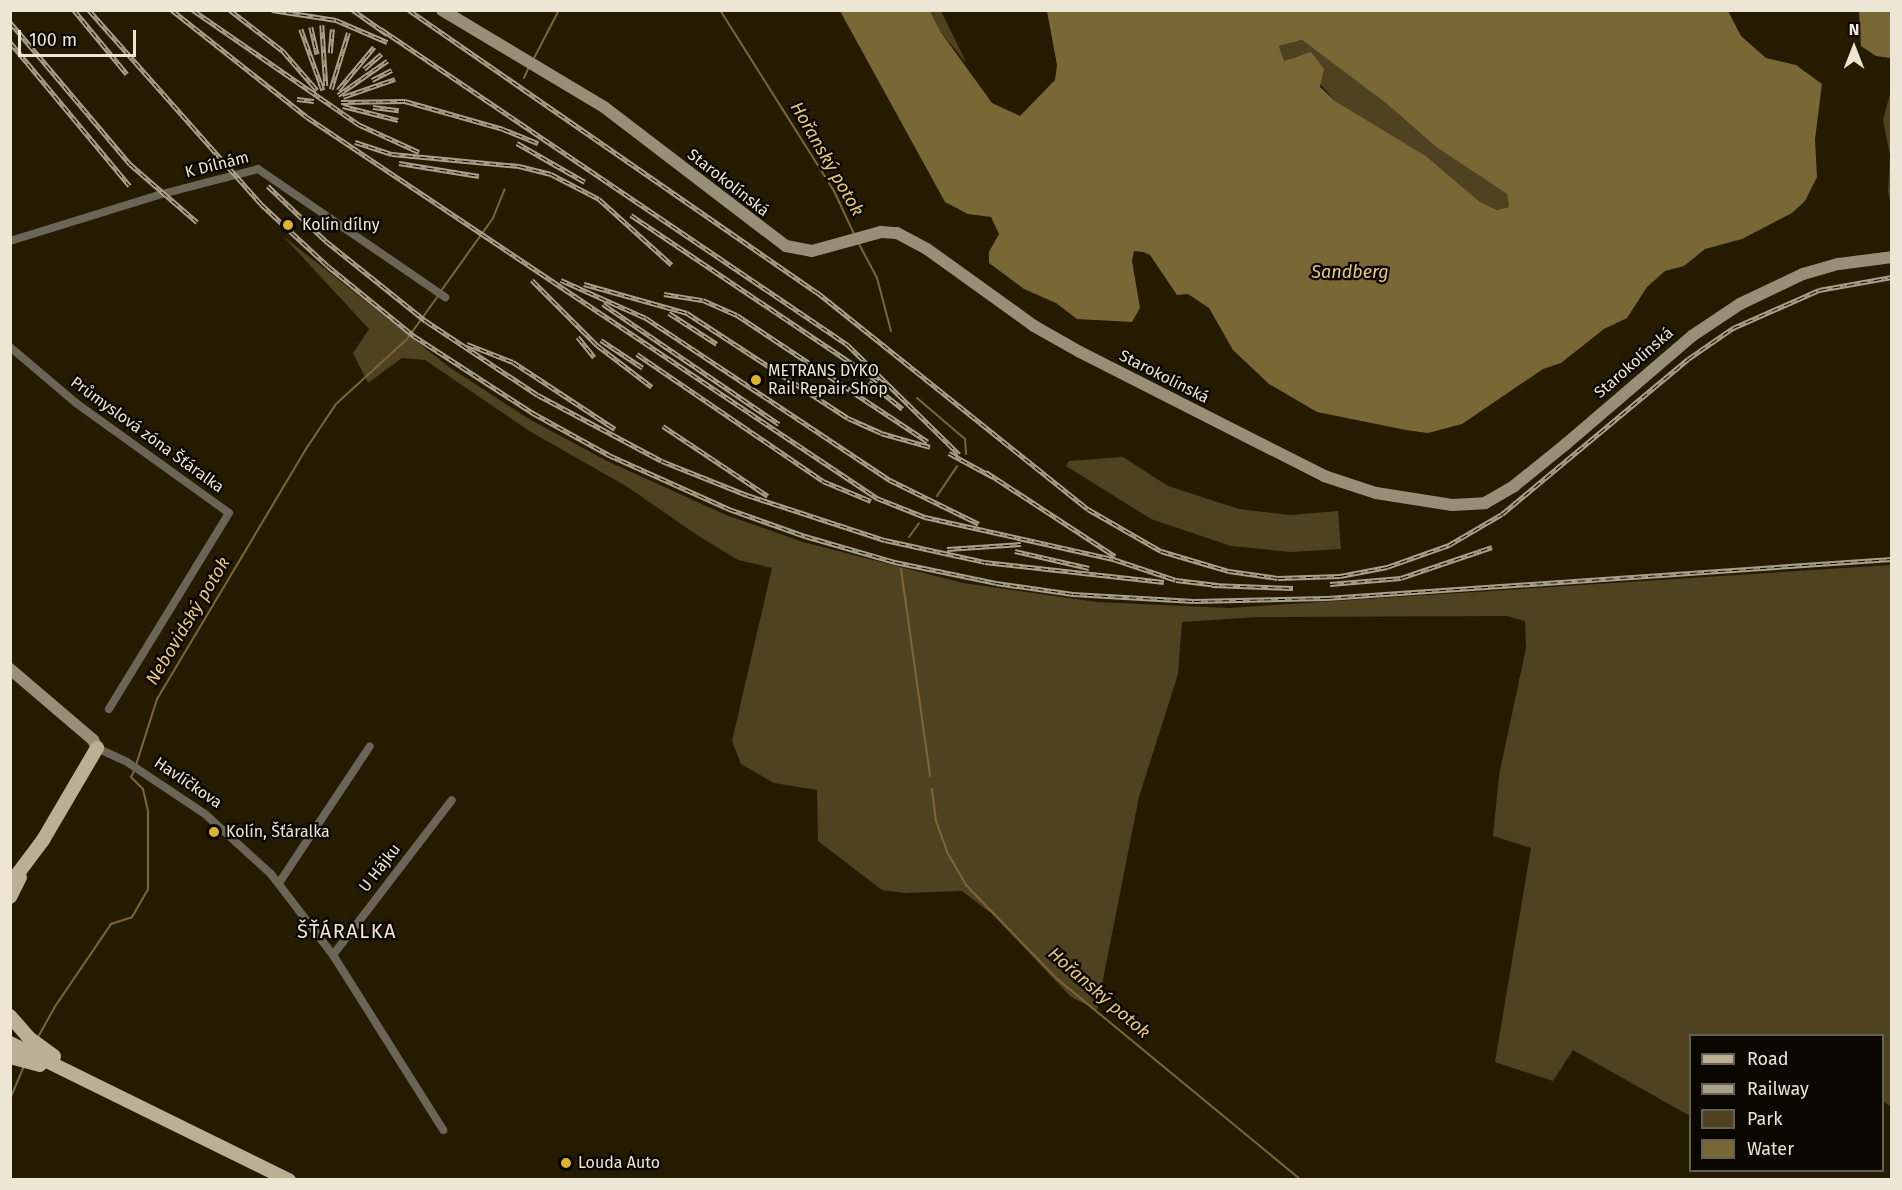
<!DOCTYPE html>
<html>
<head>
<meta charset="utf-8">
<style>
	body { margin:0 }
	#map { position:relative; width:1902px; height:1190px; overflow:hidden; background:#251b00; font-family:"Fira Sans",sans-serif }
	div>[style] { position:absolute }
	[style*='--x'] { left:calc(var(--x)*1px); top:calc(var(--y)*1px); width:calc(var(--w)*1px); rotate:calc(var(--a)*1deg) }
	.green>* { inset:0; background:#4f4220 }
	.water>* { inset:0; background:#7a6736 }
	.stream>* { height:2px; margin:-1px; padding:0 1px; transform-origin:1px; border-radius:1px; background:#7a6736 }
	.street>* { height:8px; margin:-4px; padding:0 4px; transform-origin:4px; border-radius:4px; background:#6b6557 }
	.secondary>* { height:12px; margin:-6px; padding:0 6px; transform-origin:6px; border-radius:6px; background:#988f79 }
	.primary>* { height:14px; margin:-7px; padding:0 7px; transform-origin:7px; border-radius:7px; background:#bbb093 }
	.rail>* { height:4.5px; margin-top:-2.25px; transform-origin:0; background:repeating-linear-gradient(90deg,#0a0600 0 7px,#a9a18c 0 14px); box-sizing:border-box; border-block:2px solid #a9a18c }
	.dots>* { width:16px; height:16px; translate:-50% -50%; box-sizing:border-box; border:3px solid #0a0600; border-radius:50% }
	span { translate:-50% -50%; white-space:nowrap; text-align:center; line-height:1.15; -webkit-text-stroke:4.5px #0a0600; paint-order:stroke }
	.street-label { font-size:16px; color:#ede6d5 }
	.poi-label { font-size:16px; color:#ede6d5 }
	.left { translate:0 -50%; text-align:left }
	.water-label { font-size:18px; color:#e8ca7d; font-style:italic }
	.quarter-label { font-size:20px; color:#ede6d5; letter-spacing:1.5px }
	.frame { position:absolute; inset:0; border:12px solid #ede6d5; pointer-events:none }
	.legend { position:absolute; left:1689px; top:1034px; width:195px; height:138px; box-sizing:border-box; background:#0a0600; border:2px solid #656055; margin:0; padding:8px 10px; list-style:none; font-size:18px; color:#ede6d5 }
	.legend li { display:flex; align-items:center; gap:12px; height:30px }
	.legend b { width:30px; border:2px solid #656055 }
	.north { position:absolute; left:1824px; top:18px; width:60px; height:60px; -webkit-text-stroke:4px #0a0600; paint-order:stroke; rotate:0deg; font-size:16px; font-weight:700; line-height:24px; text-align:center; color:#ede6d5 }
	.north::after { content:''; display:block; margin:auto; width:21px; height:27px; background:#ede6d5; clip-path:polygon(50% 0,100% 100%,50% 72%,0 100%) }
	.scale { position:absolute; left:18px; top:30px; width:118px; height:27px; box-sizing:border-box; border:3px solid #ede6d5; border-top:0; padding-left:8px; font-size:18px; line-height:21px; white-space:nowrap; color:#ede6d5; -webkit-text-stroke:4px #0a0600; paint-order:stroke }
</style>
</head>
<body>
<div id="map">
	<div class="green">
		<div style="clip-path:polygon(930px 11px,941px 11px,967px 64px,940px 31px)"></div>
		<div style="clip-path:polygon(1302px 40px,1387px 104px,1436px 147px,1507px 194px,1509px 207px,1497px 210px,1480px 202px,1426px 156px,1335px 101px,1296px 56px,1284px 62px,1279px 46px)"></div>
		<div style="clip-path:polygon(1891px 90px,1891px 205px,1888px 192px,1890px 155px,1883px 120px)"></div>
		<div style="clip-path:polygon(283px 236px,449px 367px,529px 419px,607px 461px,726px 515px,803px 542px,963px 583px,1097px 602px,1229px 608px,1891px 565px,1891px 1107px,1883px 1101px,1882px 1036px,1690px 1036px,1690px 1116px,1573px 1050px,1553px 1081px,1495px 1062px,1531px 848px,1493px 836px,1499px 775px,1526px 648px,1525px 621px,1507px 616px,1258px 617px,1182px 622px,1178px 674px,1139px 797px,1097px 1010px,1071px 997px,992px 914px,962px 891px,904px 893px,882px 890px,818px 841px,817px 790px,774px 783px,741px 764px,732px 741px,772px 568px,738px 560px,697px 535px,626px 486px,531px 432px,425px 360px,402px 358px,368px 383px,353px 353px,369px 329px)"></div>
		<div style="clip-path:polygon(1123px 457px,1168px 486px,1239px 509px,1290px 515px,1338px 511px,1341px 549px,1291px 552px,1231px 546px,1151px 519px,1066px 466px,1069px 461px)"></div>
	</div>
	<div class="water">
		<div style="clip-path:polygon(evenodd,840px 11px,930px 11px,940px 31px,992px 103px,1020px 116px,1055px 80px,1057px 65px,1047px 11px,1728px 11px,1741px 36px,1766px 58px,1796px 65px,1822px 84px,1815px 139px,1817px 177px,1805px 201px,1792px 213px,1742px 239px,1705px 249px,1684px 266px,1665px 271px,1647px 287px,1627px 318px,1604px 329px,1561px 363px,1543px 369px,1462px 424px,1428px 433px,1406px 430px,1317px 412px,1269px 384px,1233px 350px,1209px 308px,1188px 294px,1177px 295px,1150px 255px,1143px 252px,1134px 251px,1132px 261px,1140px 308px,1132px 322px,1077px 319px,1056px 303px,1024px 289px,989px 263px,989px 252px,999px 234px,991px 217px,968px 214px,945px 202px,840px 11px,1302px 40px,1387px 104px,1436px 147px,1507px 194px,1509px 207px,1497px 210px,1480px 202px,1426px 156px,1335px 101px,1320px 87px,1324px 69px,1311px 52px,1284px 61px,1279px 46px,1302px 40px)"></div>
		<div style="clip-path:polygon(1859px 11px,1891px 11px,1890px 58px,1876px 56px,1861px 46px)"></div>
	</div>
	<div class="stream">
		<div style="--x:720;--y:10;--w:214;--a:57.8"></div>
		<div style="--x:834;--y:191;--w:50;--a:65"></div>
		<div style="--x:533;--y:60;--w:56;--a:-62.5"></div>
		<div style="--x:524;--y:78;--w:12;--a:-66"></div>
		<div style="--x:859;--y:244;--w:38;--a:62"></div>
		<div style="--x:877;--y:278;--w:55;--a:75.2"></div>
		<div style="--x:441;--y:291;--w:90;--a:-54.5"></div>
		<div style="--x:493;--y:218;--w:31;--a:-68"></div>
		<div style="--x:917;--y:398;--w:63;--a:40.5"></div>
		<div style="--x:965;--y:439;--w:15;--a:86"></div>
		<div style="--x:937;--y:496;--w:36;--a:-56"></div>
		<div style="--x:909;--y:537;--w:17;--a:-54"></div>
		<div style="--x:901;--y:569;--w:209;--a:82"></div>
		<div style="--x:136;--y:765;--w:69;--a:-72.3"></div>
		<div style="--x:157;--y:699;--w:295;--a:-59.2"></div>
		<div style="--x:308;--y:446;--w:50;--a:-56.3"></div>
		<div style="--x:336;--y:404;--w:96;--a:-42.5"></div>
		<div style="--x:407;--y:339;--w:53;--a:-54.2"></div>
		<div style="--x:932;--y:789;--w:32;--a:83"></div>
		<div style="--x:936;--y:821;--w:33;--a:70"></div>
		<div style="--x:947;--y:852;--w:39;--a:60"></div>
		<div style="--x:967;--y:886;--w:128;--a:45.9"></div>
		<div style="--x:1056;--y:978;--w:318;--a:39.5"></div>
		<div style="--x:37;--y:1039;--w:35;--a:-61"></div>
		<div style="--x:54;--y:1008;--w:102;--a:-55.8"></div>
		<div style="--x:111;--y:924;--w:22;--a:-18"></div>
		<div style="--x:132;--y:917;--w:32;--a:-60"></div>
		<div style="--x:148;--y:889;--w:78;--a:-90"></div>
		<div style="--x:148;--y:811;--w:23;--a:-103"></div>
		<div style="--x:143;--y:789;--w:17;--a:-135"></div>
		<div style="--x:131;--y:777;--w:7;--a:-63"></div>
		<div style="--x:10;--y:1099;--w:36;--a:-67"></div>
	</div>
	<div class="street">
		<div style="--x:10;--y:241;--w:159;--a:-17.2"></div>
		<div style="--x:162;--y:194;--w:99;--a:-14.6"></div>
		<div style="--x:258;--y:169;--w:227;--a:34.4"></div>
		<div style="--x:10;--y:347;--w:87;--a:40.3"></div>
		<div style="--x:76;--y:403;--w:188;--a:35.7"></div>
		<div style="--x:229;--y:513;--w:230;--a:121.5"></div>
		<div style="--x:97;--y:748;--w:33;--a:25"></div>
		<div style="--x:127;--y:762;--w:94;--a:33.7"></div>
		<div style="--x:205;--y:814;--w:89;--a:42.3"></div>
		<div style="--x:271;--y:874;--w:102;--a:52.6"></div>
		<div style="--x:333;--y:955;--w:207;--a:57.8"></div>
		<div style="--x:279;--y:883;--w:164;--a:-56.4"></div>
		<div style="--x:333;--y:955;--w:195;--a:-52.5"></div>
	</div>
	<div class="secondary">
		<div style="--x:442;--y:10;--w:189;--a:30.9"></div>
		<div style="--x:604;--y:107;--w:229;--a:37.4"></div>
		<div style="--x:786;--y:246;--w:26;--a:11"></div>
		<div style="--x:812;--y:251;--w:72;--a:-15.4"></div>
		<div style="--x:881;--y:232;--w:16;--a:4"></div>
		<div style="--x:897;--y:233;--w:34;--a:28"></div>
		<div style="--x:927;--y:249;--w:132;--a:35.7"></div>
		<div style="--x:1034;--y:326;--w:53;--a:29.5"></div>
		<div style="--x:1080;--y:352;--w:274;--a:26.9"></div>
		<div style="--x:1324;--y:476;--w:55;--a:18.1"></div>
		<div style="--x:1376;--y:493;--w:77;--a:9"></div>
		<div style="--x:1452;--y:505;--w:33;--a:-3"></div>
		<div style="--x:1485;--y:503;--w:34;--a:-30"></div>
		<div style="--x:1514;--y:486;--w:67;--a:-38.9"></div>
		<div style="--x:1566;--y:444;--w:166;--a:-40.6"></div>
		<div style="--x:1692;--y:336;--w:58;--a:-33.7"></div>
		<div style="--x:1740;--y:304;--w:70;--a:-25.5"></div>
		<div style="--x:1803;--y:274;--w:37;--a:-16"></div>
		<div style="--x:1839;--y:264;--w:53;--a:-7.5"></div>
		<div style="--x:10;--y:669;--w:109;--a:40.5"></div>
		<div style="--x:93;--y:740;--w:9;--a:63"></div>
	</div>
	<div class="primary">
		<div style="--x:10;--y:884;--w:55;--a:-53.1"></div>
		<div style="--x:43;--y:840;--w:107;--a:-59.6"></div>
		<div style="--x:10;--y:897;--w:22;--a:-63"></div>
		<div style="--x:10;--y:1016;--w:29;--a:49"></div>
		<div style="--x:29;--y:1038;--w:31;--a:36"></div>
		<div style="--x:10;--y:1043;--w:311;--a:26.2"></div>
		<div style="--x:10;--y:1057;--w:31;--a:15"></div>
	</div>
	<div class="rail">
		<div style="--x:74;--y:10;--w:83;--a:50.4"></div>
		<div style="--x:89;--y:10;--w:259;--a:48.4"></div>
		<div style="--x:261;--y:204;--w:91;--a:42.8"></div>
		<div style="--x:328;--y:266;--w:111;--a:39.1"></div>
		<div style="--x:414;--y:336;--w:142;--a:32.9"></div>
		<div style="--x:533;--y:413;--w:87;--a:28.9"></div>
		<div style="--x:609;--y:455;--w:132;--a:24.2"></div>
		<div style="--x:729;--y:509;--w:81;--a:19.6"></div>
		<div style="--x:805;--y:536;--w:94;--a:16.1"></div>
		<div style="--x:895;--y:562;--w:103;--a:11.7"></div>
		<div style="--x:996;--y:583;--w:78;--a:8.1"></div>
		<div style="--x:1073;--y:594;--w:121;--a:3.3"></div>
		<div style="--x:1194;--y:601;--w:133;--a:-1.3"></div>
		<div style="--x:1327;--y:598;--w:566;--a:-3.95"></div>
		<div style="--x:172;--y:10;--w:172;--a:38.4"></div>
		<div style="--x:307;--y:117;--w:686;--a:33.76"></div>
		<div style="--x:877;--y:498;--w:52;--a:21.6"></div>
		<div style="--x:925;--y:517;--w:193;--a:12.6"></div>
		<div style="--x:1113;--y:559;--w:66;--a:18.4"></div>
		<div style="--x:1176;--y:580;--w:42;--a:6.8"></div>
		<div style="--x:193;--y:10;--w:203;--a:34.6"></div>
		<div style="--x:360;--y:125;--w:65;--a:24.6"></div>
		<div style="--x:230;--y:10;--w:67;--a:37.7"></div>
		<div style="--x:283;--y:51;--w:52;--a:48.9"></div>
		<div style="--x:272;--y:10;--w:65;--a:8.9"></div>
		<div style="--x:336;--y:20;--w:56;--a:23.3"></div>
		<div style="--x:353;--y:10;--w:42;--a:35.2"></div>
		<div style="--x:409;--y:10;--w:496;--a:34.7"></div>
		<div style="--x:817;--y:292;--w:347;--a:38.7"></div>
		<div style="--x:1088;--y:509;--w:84;--a:29.9"></div>
		<div style="--x:1161;--y:551;--w:71;--a:16.4"></div>
		<div style="--x:1229;--y:571;--w:49;--a:8.1"></div>
		<div style="--x:1278;--y:578;--w:62;--a:-1.8"></div>
		<div style="--x:1340;--y:576;--w:48;--a:-10.8"></div>
		<div style="--x:1387;--y:567;--w:66;--a:-19.5"></div>
		<div style="--x:1449;--y:545;--w:61;--a:-30.3"></div>
		<div style="--x:1502;--y:514;--w:242;--a:-39.8"></div>
		<div style="--x:1688;--y:359;--w:55;--a:-34.6"></div>
		<div style="--x:1733;--y:328;--w:94;--a:-23.8"></div>
		<div style="--x:1819;--y:290;--w:74;--a:-10.1"></div>
		<div style="--x:10;--y:22;--w:186;--a:49.8"></div>
		<div style="--x:130;--y:164;--w:89;--a:40.9"></div>
		<div style="--x:322;--y:25;--w:61;--a:86.2"></div>
		<div style="--x:311;--y:27;--w:28;--a:77"></div>
		<div style="--x:301;--y:29;--w:65;--a:70.2"></div>
		<div style="--x:381;--y:29;--w:564;--a:34.08"></div>
		<div style="--x:848;--y:345;--w:156;--a:44.5"></div>
		<div style="--x:10;--y:42;--w:187;--a:50.2"></div>
		<div style="--x:330;--y:53;--w:24;--a:-85"></div>
		<div style="--x:364;--y:69;--w:23;--a:-41"></div>
		<div style="--x:372;--y:80;--w:22;--a:-27"></div>
		<div style="--x:331;--y:89;--w:59;--a:-73.1"></div>
		<div style="--x:338;--y:90;--w:56;--a:-50.1"></div>
		<div style="--x:338;--y:95;--w:60;--a:-34.8"></div>
		<div style="--x:343;--y:97;--w:55;--a:-19.1"></div>
		<div style="--x:297;--y:99;--w:17;--a:7"></div>
		<div style="--x:341;--y:102;--w:64;--a:-0.9"></div>
		<div style="--x:405;--y:101;--w:102;--a:15.9"></div>
		<div style="--x:503;--y:129;--w:38;--a:22"></div>
		<div style="--x:343;--y:106;--w:57;--a:14.3"></div>
		<div style="--x:373;--y:107;--w:26;--a:7"></div>
		<div style="--x:355;--y:142;--w:39;--a:18"></div>
		<div style="--x:392;--y:154;--w:128;--a:5.4"></div>
		<div style="--x:519;--y:166;--w:33;--a:14"></div>
		<div style="--x:551;--y:174;--w:54;--a:27.5"></div>
		<div style="--x:599;--y:199;--w:98;--a:42.1"></div>
		<div style="--x:517;--y:143;--w:78;--a:29.8"></div>
		<div style="--x:399;--y:163;--w:81;--a:9.2"></div>
		<div style="--x:268;--y:186;--w:80;--a:43.5"></div>
		<div style="--x:326;--y:241;--w:128;--a:38.7"></div>
		<div style="--x:426;--y:321;--w:134;--a:33.5"></div>
		<div style="--x:538;--y:395;--w:140;--a:28"></div>
		<div style="--x:662;--y:461;--w:92;--a:21.8"></div>
		<div style="--x:747;--y:495;--w:145;--a:18.1"></div>
		<div style="--x:885;--y:540;--w:102;--a:12.4"></div>
		<div style="--x:985;--y:562;--w:180;--a:6.4"></div>
		<div style="--x:631;--y:215;--w:298;--a:33.9"></div>
		<div style="--x:532;--y:280;--w:92;--a:45"></div>
		<div style="--x:597;--y:345;--w:69;--a:37.4"></div>
		<div style="--x:561;--y:280;--w:93;--a:24.1"></div>
		<div style="--x:646;--y:318;--w:293;--a:33.6"></div>
		<div style="--x:890;--y:480;--w:99;--a:26.3"></div>
		<div style="--x:584;--y:284;--w:107;--a:15.7"></div>
		<div style="--x:687;--y:313;--w:192;--a:33.1"></div>
		<div style="--x:848;--y:418;--w:36;--a:24"></div>
		<div style="--x:881;--y:433;--w:51;--a:15.9"></div>
		<div style="--x:664;--y:294;--w:39;--a:9"></div>
		<div style="--x:703;--y:300;--w:37;--a:24"></div>
		<div style="--x:737;--y:315;--w:229;--a:33.6"></div>
		<div style="--x:603;--y:304;--w:213;--a:34.3"></div>
		<div style="--x:669;--y:313;--w:57;--a:32.9"></div>
		<div style="--x:578;--y:337;--w:26;--a:51"></div>
		<div style="--x:601;--y:340;--w:50;--a:33.7"></div>
		<div style="--x:467;--y:344;--w:49;--a:21.4"></div>
		<div style="--x:513;--y:362;--w:122;--a:33.3"></div>
		<div style="--x:637;--y:354;--w:225;--a:34.3"></div>
		<div style="--x:823;--y:481;--w:52;--a:22.6"></div>
		<div style="--x:869;--y:382;--w:43;--a:38.5"></div>
		<div style="--x:663;--y:426;--w:126;--a:33.7"></div>
		<div style="--x:949;--y:453;--w:50;--a:28.6"></div>
		<div style="--x:986;--y:472;--w:154;--a:33.1"></div>
		<div style="--x:947;--y:549;--w:74;--a:-3.9"></div>
		<div style="--x:1015;--y:551;--w:76;--a:12.9"></div>
		<div style="--x:1330;--y:584;--w:71;--a:-4.8"></div>
		<div style="--x:1401;--y:578;--w:96;--a:-18.8"></div>
		<div style="--x:1212;--y:585;--w:81;--a:2.1"></div>
	</div>
	<div class="dots">
		<div style="left:288px;top:225px;background:#dcb233"></div>
		<div style="left:756px;top:380px;background:#dcb233"></div>
		<div style="left:214px;top:832px;background:#dcb233"></div>
		<div style="left:566px;top:1163px;background:#dcb233"></div>
	</div>
	<div class="street-label">
		<span style="left:217px;top:165px;rotate:-14deg">K Dílnám</span>
		<span style="left:728px;top:183px;rotate:38deg">Starokolínská</span>
		<span style="left:1634px;top:363px;rotate:-41deg">Starokolínská</span>
		<span style="left:1164px;top:377px;rotate:27deg">Starokolínská</span>
		<span style="left:147px;top:435px;rotate:36deg">Průmyslová zóna Šťáralka</span>
		<span style="left:188px;top:783px;rotate:34deg">Havlíčkova</span>
		<span style="left:380px;top:868px;rotate:-52deg">U Hájku</span>
	</div>
	<div class="poi-label">
		<span class="left" style="left:302px;top:225px">Kolín dílny</span>
		<span class="left" style="left:768px;top:380px">METRANS DYKO<br>Rail Repair Shop</span>
		<span class="left" style="left:226px;top:832px">Kolín, Šťáralka</span>
		<span class="left" style="left:578px;top:1163px">Louda Auto</span>
	</div>
	<div class="water-label">
		<span style="left:827px;top:159px;rotate:60deg">Hořanský potok</span>
		<span style="left:1350px;top:272px">Sandberg</span>
		<span style="left:188px;top:621px;rotate:-59deg">Nebovidský potok</span>
		<span style="left:1099px;top:993px;rotate:41deg">Hořanský potok</span>
	</div>
	<div class="quarter-label">
		<span style="left:347px;top:931px">ŠŤÁRALKA</span>
	</div>
	<div class="frame"></div>
	<ul class="legend">
	<li><b style="height:8px;background:#bbb093"></b>Road</li>
	<li><b style="height:8px;background:#a9a18c"></b>Railway</li>
	<li><b style="height:16px;background:#4f4220"></b>Park</li>
	<li><b style="height:16px;background:#7a6736"></b>Water</li>
	</ul>
	<div class="north">N</div>
	<div class="scale">100 m</div>
</div>
</body>
</html>
